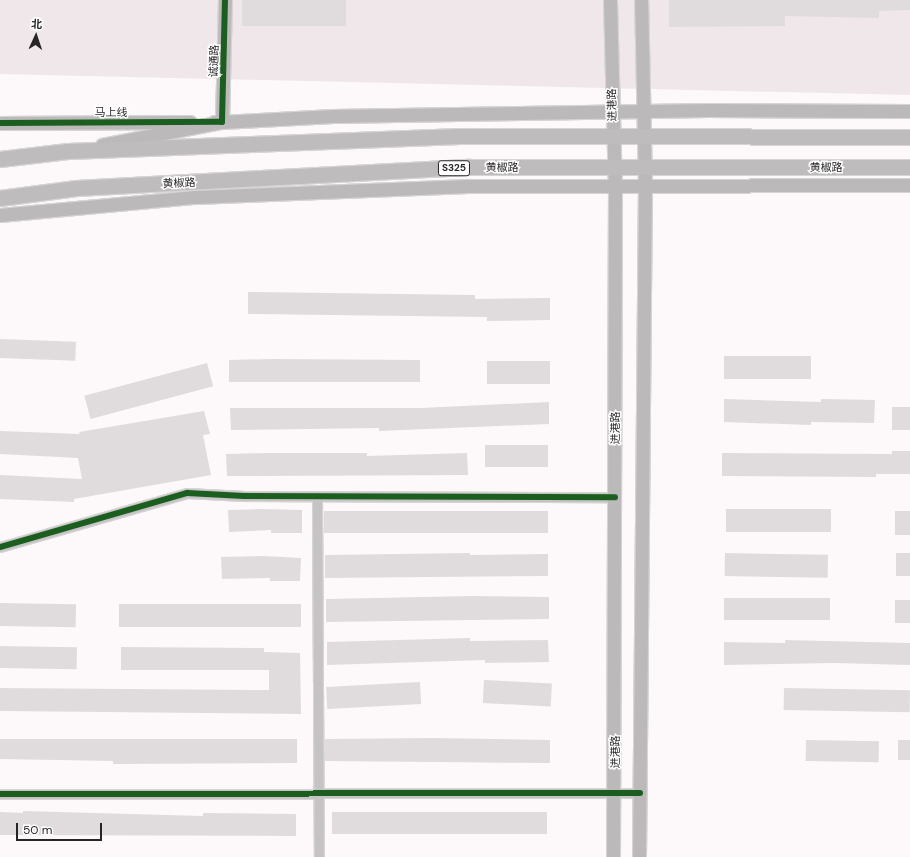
<!DOCTYPE html>
<html>
<head>
<meta charset="utf-8">
<style>
	body { margin:0 }
	#map { position:relative; width:910px; height:857px; overflow:hidden; background:#fdf9fa; font-family:"DM Sans","Noto Sans SC",sans-serif }
	div>[style] { position:absolute }
	[style*='--x'] { left:calc(var(--x)*1px); top:calc(var(--y)*1px); width:calc(var(--w)*1px); rotate:calc(var(--a)*1deg) }
	.built>* { inset:0; background:#f0e7ea }
	.building>* { inset:0; background:#e0dcdd; transform-origin:0 0 }
	.roads { filter:drop-shadow(1px 0 #d6d4d4) drop-shadow(-1px 0 #d6d4d4) drop-shadow(0 1px #d6d4d4) drop-shadow(0 -1px #d6d4d4) }
	.street>* { height:9px; margin:-4.5px; padding:0 4.5px; transform-origin:4.5px; border-radius:4.5px; background:#c5c3c4 }
	.secondary>* { height:13px; margin:-6.5px; padding:0 6.5px; transform-origin:6.5px; border-radius:6.5px; background:#bbb9b9 }
	.primary>* { height:15px; margin:-7.5px; padding:0 7.5px; transform-origin:7.5px; border-radius:7.5px; background:#bfbcbd }
	.cycleway>* { height:6px; margin:-3px; padding:0 3px; transform-origin:3px; border-radius:3px; background:#1b5e20 }
	span { translate:-50% -50%; white-space:nowrap; text-align:center; line-height:1.15; -webkit-text-stroke:3px #fff; paint-order:stroke }
	.shield-label span { padding:1px 3px; background:#fff; border:1px solid; border-radius:3px; -webkit-text-stroke-width:0 }
	.shield-label { font-size:10px; color:#282526; font-weight:700 }
	.street-label { font-size:11px; color:#282526 }
	.north { position:absolute; left:16px; top:16px; width:40px; height:40px; -webkit-text-stroke:3px #fff; paint-order:stroke; rotate:3deg; font-size:11px; font-weight:700; line-height:16px; text-align:center; color:#282526 }
	.north::after { content:''; display:block; margin:auto; width:14px; height:18px; background:#282526; clip-path:polygon(50% 0,100% 100%,50% 72%,0 100%) }
	.scale { position:absolute; left:16px; top:823px; width:86px; height:18px; box-sizing:border-box; border:2px solid #282526; border-top:0; padding-left:5px; font-size:12px; line-height:14px; white-space:nowrap; color:#282526; -webkit-text-stroke:3px #fff; paint-order:stroke }
</style>
</head>
<body>
<div id="map">
	<div class="built">
		<div style="clip-path:polygon(0 0,910px 0,910px 95px,0 74px)"></div>
	</div>
	<div class="building">
		<div style="left:242px;top:0;width:104px;height:26px"></div>
		<div style="clip-path:polygon(669px 0,910px 0,910px 10px,879px 11px,879px 18px,785px 16px,785px 26px,669px 27px)"></div>
		<div style="clip-path:polygon(248px 292px,475px 295px,475px 299px,550px 298px,550px 320px,487px 321px,487px 317px,248px 314px)"></div>
		<div style="left:0;top:339px;width:76px;height:19px;rotate:2deg"></div>
		<div style="left:724px;top:356px;width:87px;height:23px"></div>
		<div style="clip-path:polygon(271px 359px,420px 360px,420px 382px,229px 382px,229px 360px)"></div>
		<div style="left:550px;top:361px;width:23px;height:63px;rotate:90deg"></div>
		<div style="left:207px;top:363px;width:24px;height:127px;rotate:75deg"></div>
		<div style="clip-path:polygon(724px 399px,821px 402px,821px 399px,875px 400px,874px 423px,811px 422px,811px 425px,724px 422px)"></div>
		<div style="clip-path:polygon(549px 402px,549px 424px,379px 431px,379px 428px,231px 430px,230px 408px,421px 408px)"></div>
		<div style="left:892px;top:407px;width:18px;height:23px"></div>
		<div style="clip-path:polygon(204px 411px,210px 434px,203px 435px,211px 475px,74px 499px,74px 502px,0 499px,0 475px,82px 479px,78px 458px,0 454px,0 431px,80px 434px,79px 432px)"></div>
		<div style="left:548px;top:445px;width:22px;height:63px;rotate:90deg"></div>
		<div style="clip-path:polygon(892px 451px,910px 451px,910px 474px,876px 474px,876px 477px,722px 476px,722px 453px,892px 454px)"></div>
		<div style="clip-path:polygon(268px 453px,367px 453px,367px 456px,467px 453px,468px 475px,227px 476px,226px 454px)"></div>
		<div style="clip-path:polygon(262px 509px,302px 510px,302px 533px,271px 533px,271px 530px,229px 532px,228px 510px)"></div>
		<div style="left:726px;top:509px;width:105px;height:23px"></div>
		<div style="left:548px;top:511px;width:22px;height:224px;rotate:90deg"></div>
		<div style="left:895px;top:511px;width:15px;height:24px"></div>
		<div style="clip-path:polygon(470px 553px,470px 555px,548px 554px,548px 576px,325px 578px,325px 555px)"></div>
		<div style="left:725px;top:553px;width:103px;height:23px;rotate:1deg"></div>
		<div style="left:896px;top:553px;width:14px;height:23px"></div>
		<div style="clip-path:polygon(263px 556px,301px 558px,300px 581px,270px 581px,270px 578px,222px 579px,221px 557px)"></div>
		<div style="clip-path:polygon(473px 596px,549px 597px,549px 619px,326px 622px,326px 599px)"></div>
		<div style="left:724px;top:598px;width:106px;height:22px"></div>
		<div style="left:895px;top:600px;width:15px;height:23px"></div>
		<div style="left:0;top:603px;width:76px;height:23px;rotate:1deg"></div>
		<div style="left:119px;top:604px;width:182px;height:23px"></div>
		<div style="clip-path:polygon(470px 638px,470px 641px,548px 640px,549px 662px,485px 663px,485px 660px,327px 665px,327px 642px)"></div>
		<div style="clip-path:polygon(785px 640px,910px 643px,910px 665px,835px 663px,724px 665px,724px 642px,785px 643px)"></div>
		<div style="left:0;top:646px;width:77px;height:22px;rotate:1deg"></div>
		<div style="clip-path:polygon(121px 647px,264px 648px,264px 652px,300px 653px,301px 714px,0 711px,0 688px,269px 690px,269px 670px,121px 670px)"></div>
		<div style="left:484px;top:680px;width:68px;height:23px;rotate:3deg"></div>
		<div style="left:420px;top:682px;width:22px;height:94px;rotate:87deg"></div>
		<div style="left:784px;top:688px;width:126px;height:22px;rotate:1deg"></div>
		<div style="clip-path:polygon(434px 738px,550px 740px,550px 763px,325px 761px,325px 739px)"></div>
		<div style="clip-path:polygon(0 739px,297px 739px,297px 763px,113px 764px,113px 761px,0 759px)"></div>
		<div style="left:806px;top:740px;width:73px;height:21px;rotate:1deg"></div>
		<div style="left:898px;top:740px;width:12px;height:20px"></div>
		<div style="clip-path:polygon(23px 811px,203px 816px,203px 813px,296px 814px,296px 836px,0 835px,0 812px,23px 813px)"></div>
		<div style="left:332px;top:812px;width:215px;height:22px"></div>
	</div>
	<div class="roads">
		<div class="street">
			<div style="--x:317;--y:496;--w:361;--a:89.7"></div>
			<div style="--x:0;--y:547;--w:195;--a:-16.1"></div>
			<div style="--x:187;--y:493;--w:57;--a:3"></div>
			<div style="--x:244;--y:496;--w:371;--a:0.2"></div>
			<div style="--x:0;--y:794;--w:640;--a:-0.09"></div>
		</div>
		<div class="secondary">
			<div style="--x:610;--y:0;--w:185;--a:88.5"></div>
			<div style="--x:615;--y:185;--w:672;--a:90.17"></div>
			<div style="--x:214;--y:122;--w:8;--a:0"></div>
			<div style="--x:222;--y:122;--w:122;--a:-88.6"></div>
			<div style="--x:0;--y:123;--w:190;--a:-0.3"></div>
			<div style="--x:102;--y:145;--w:122;--a:-10.9"></div>
			<div style="--x:222;--y:122;--w:111;--a:-3.1"></div>
			<div style="--x:333;--y:116;--w:375;--a:-0.9"></div>
			<div style="--x:708;--y:110;--w:202;--a:0.3"></div>
			<div style="--x:0;--y:215;--w:196;--a:-5.3"></div>
			<div style="--x:195;--y:197;--w:273;--a:-2.3"></div>
			<div style="--x:468;--y:186;--w:442;--a:-0.1"></div>
			<div style="--x:639;--y:857;--w:672;--a:-89.49"></div>
			<div style="--x:645;--y:185;--w:185;--a:-91.2"></div>
		</div>
		<div class="primary">
			<div style="--x:0;--y:159;--w:68;--a:-6.7"></div>
			<div style="--x:68;--y:151;--w:392;--a:-2.2"></div>
			<div style="--x:460;--y:136;--w:450;--a:0.1"></div>
			<div style="--x:0;--y:198;--w:77;--a:-7.5"></div>
			<div style="--x:76;--y:188;--w:394;--a:-3.1"></div>
			<div style="--x:469;--y:167;--w:441;--a:0"></div>
		</div>
	</div>
	<div class="cycleway">
		<div style="--x:0;--y:123;--w:222;--a:-0.3"></div>
		<div style="--x:222;--y:122;--w:122;--a:-88.6"></div>
		<div style="--x:0;--y:547;--w:195;--a:-16.1"></div>
		<div style="--x:187;--y:493;--w:57;--a:3"></div>
		<div style="--x:244;--y:496;--w:371;--a:0.2"></div>
		<div style="--x:0;--y:794;--w:640;--a:-0.09"></div>
	</div>
	<div class="shield-label">
		<span style="left:454px;top:168px">S325</span>
	</div>
	<div class="street-label">
		<span style="left:214px;top:61px;rotate:-88deg">诚通路</span>
		<span style="left:612px;top:105px;rotate:-91deg">进港路</span>
		<span style="left:111px;top:112px">马上线</span>
		<span style="left:502px;top:167px">黄椒路</span>
		<span style="left:826px;top:167px">黄椒路</span>
		<span style="left:179px;top:183px;rotate:-3deg">黄椒路</span>
		<span style="left:615px;top:428px;rotate:-90deg">进港路</span>
		<span style="left:615px;top:752px;rotate:-90deg">进港路</span>
	</div>
	<div class="north">北</div>
	<div class="scale">50 m</div>
</div>
</body>
</html>
